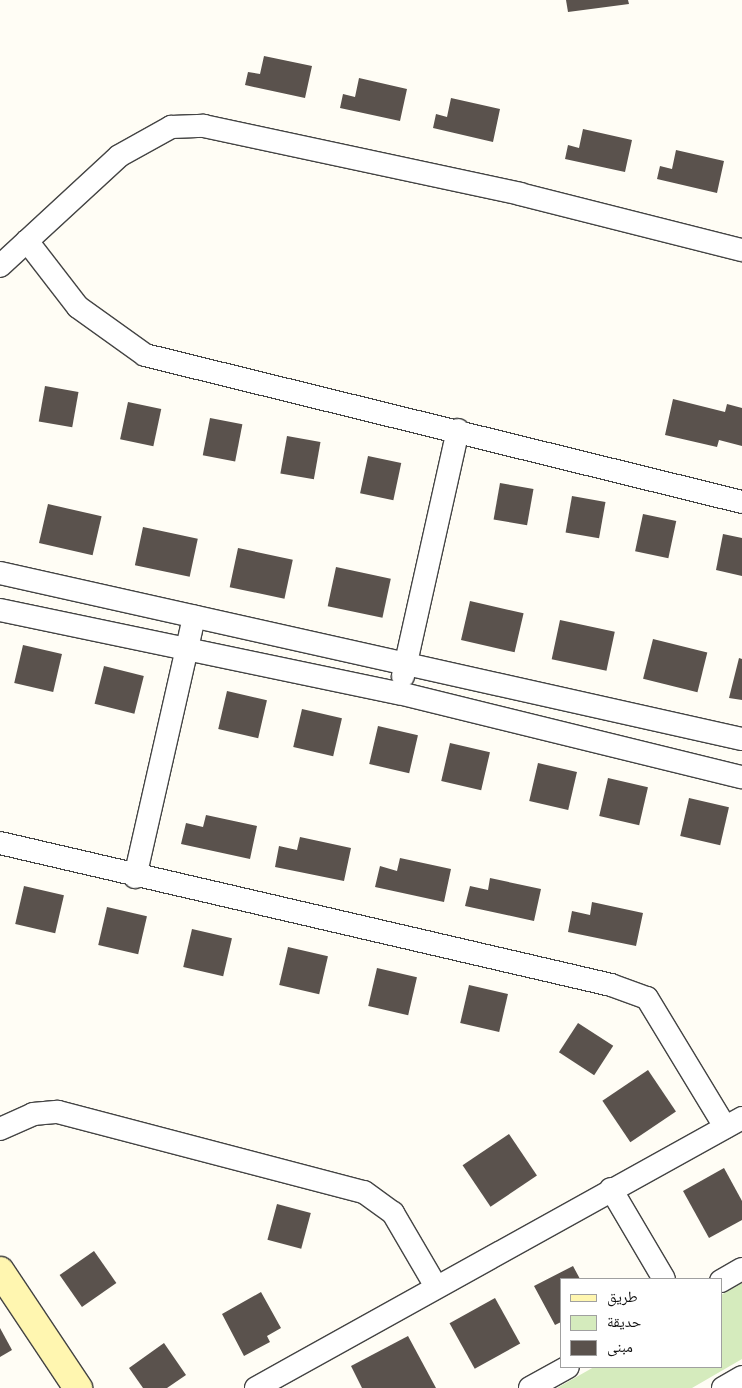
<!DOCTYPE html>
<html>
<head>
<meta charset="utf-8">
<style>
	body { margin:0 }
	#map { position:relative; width:742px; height:1388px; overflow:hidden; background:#fffdf5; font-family:Literata,"Noto Naskh Arabic",serif }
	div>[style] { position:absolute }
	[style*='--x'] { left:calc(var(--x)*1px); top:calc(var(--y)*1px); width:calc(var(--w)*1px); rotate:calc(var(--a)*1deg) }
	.green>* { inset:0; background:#d5ebbd }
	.building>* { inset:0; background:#5a524d; transform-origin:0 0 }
	.roads { filter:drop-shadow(1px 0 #444) drop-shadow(-1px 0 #444) drop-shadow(0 1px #444) drop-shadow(0 -1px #444) }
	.street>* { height:22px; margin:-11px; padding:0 11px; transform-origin:11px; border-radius:11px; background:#fff }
	.secondary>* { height:28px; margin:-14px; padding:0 14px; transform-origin:14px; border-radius:14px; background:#fff6b0 }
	span { translate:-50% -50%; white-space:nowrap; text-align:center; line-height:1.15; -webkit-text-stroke:5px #fff; paint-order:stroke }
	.legend { position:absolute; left:560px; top:1278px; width:162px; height:90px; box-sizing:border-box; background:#fff; border:1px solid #a0a0a0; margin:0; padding:6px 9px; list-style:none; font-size:15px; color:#111 }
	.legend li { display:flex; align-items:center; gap:10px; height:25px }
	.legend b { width:25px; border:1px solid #a0a0a0 }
</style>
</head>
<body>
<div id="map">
	<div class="green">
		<div style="clip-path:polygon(742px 1283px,742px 1359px,692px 1388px,557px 1388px,594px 1367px,721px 1367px,721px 1295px)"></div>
	</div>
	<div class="building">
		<div style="clip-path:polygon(566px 0,628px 0,629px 4px,568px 12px)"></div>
		<div style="clip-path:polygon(264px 56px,312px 66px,305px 98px,245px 85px,248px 72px,260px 74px)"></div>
		<div style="clip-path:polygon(359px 78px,407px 89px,400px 121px,340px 108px,343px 94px,355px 97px)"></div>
		<div style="clip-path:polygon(451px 98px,500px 109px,493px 142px,433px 128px,436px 114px,447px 117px)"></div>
		<div style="clip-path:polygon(583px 129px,632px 140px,625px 172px,565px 159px,568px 145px,579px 148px)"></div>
		<div style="clip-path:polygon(676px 150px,724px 161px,717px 193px,657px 179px,660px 166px,672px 169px)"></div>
		<div style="left:45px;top:386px;width:34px;height:36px;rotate:10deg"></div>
		<div style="clip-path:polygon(673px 399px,725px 412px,727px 404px,742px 408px,742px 446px,719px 440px,717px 447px,665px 435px)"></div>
		<div style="left:128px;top:402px;width:34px;height:38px;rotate:12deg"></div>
		<div style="left:210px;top:418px;width:33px;height:38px;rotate:11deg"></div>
		<div style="left:287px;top:436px;width:34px;height:38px;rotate:10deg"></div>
		<div style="left:368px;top:456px;width:34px;height:38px;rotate:12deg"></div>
		<div style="left:500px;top:483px;width:34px;height:37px;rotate:10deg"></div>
		<div style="left:572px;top:496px;width:34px;height:37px;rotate:10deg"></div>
		<div style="left:48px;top:504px;width:55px;height:40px;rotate:13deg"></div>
		<div style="left:643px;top:514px;width:34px;height:38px;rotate:12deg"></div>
		<div style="left:143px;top:527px;width:56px;height:39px;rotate:12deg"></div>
		<div style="clip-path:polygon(723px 534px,742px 538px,742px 576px,716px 570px)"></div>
		<div style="left:238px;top:548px;width:56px;height:40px;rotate:12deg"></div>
		<div style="left:336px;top:567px;width:56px;height:40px;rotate:12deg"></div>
		<div style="left:470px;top:601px;width:55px;height:40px;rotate:13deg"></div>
		<div style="left:560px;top:620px;width:56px;height:40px;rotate:12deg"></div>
		<div style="left:653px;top:639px;width:56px;height:41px;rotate:14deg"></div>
		<div style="left:23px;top:645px;width:40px;height:39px;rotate:13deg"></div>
		<div style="clip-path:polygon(739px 658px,742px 659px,742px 700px,729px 698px)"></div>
		<div style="left:104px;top:666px;width:41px;height:39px;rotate:14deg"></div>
		<div style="left:227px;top:691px;width:41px;height:39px;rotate:13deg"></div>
		<div style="left:302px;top:709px;width:41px;height:39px;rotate:13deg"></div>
		<div style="left:378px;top:726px;width:41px;height:39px;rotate:13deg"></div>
		<div style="left:450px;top:743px;width:41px;height:39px;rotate:13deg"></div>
		<div style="left:538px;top:763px;width:40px;height:39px;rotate:13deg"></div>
		<div style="left:608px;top:778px;width:41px;height:39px;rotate:13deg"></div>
		<div style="left:689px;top:798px;width:41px;height:39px;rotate:13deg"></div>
		<div style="clip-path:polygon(206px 815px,257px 826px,250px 859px,181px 844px,186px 823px,203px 827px)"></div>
		<div style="clip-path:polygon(300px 837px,351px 848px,344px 881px,275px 867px,279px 846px,297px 850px)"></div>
		<div style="clip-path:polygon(400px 858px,451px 869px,444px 902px,375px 887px,380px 866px,397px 871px)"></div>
		<div style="clip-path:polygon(490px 878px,541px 889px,534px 921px,465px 906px,470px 886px,488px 890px)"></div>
		<div style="left:24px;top:886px;width:41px;height:39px;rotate:13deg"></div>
		<div style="clip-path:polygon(592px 902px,643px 913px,636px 946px,568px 932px,572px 911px,590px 915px)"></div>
		<div style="left:107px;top:907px;width:41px;height:39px;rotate:13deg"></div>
		<div style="left:192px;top:929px;width:41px;height:39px;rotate:13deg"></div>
		<div style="left:288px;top:947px;width:41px;height:39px;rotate:13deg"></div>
		<div style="left:377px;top:968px;width:41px;height:39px;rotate:13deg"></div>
		<div style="left:469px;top:985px;width:40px;height:39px;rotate:13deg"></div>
		<div style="left:578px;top:1023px;width:42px;height:35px;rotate:33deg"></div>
		<div style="left:648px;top:1070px;width:50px;height:55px;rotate:56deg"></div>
		<div style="left:509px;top:1134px;width:50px;height:56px;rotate:56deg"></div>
		<div style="clip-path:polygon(724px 1168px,742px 1201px,742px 1220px,709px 1238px,683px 1191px)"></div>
		<div style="left:277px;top:1204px;width:35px;height:37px;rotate:15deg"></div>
		<div style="left:94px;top:1251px;width:39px;height:42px;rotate:55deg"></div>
		<div style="clip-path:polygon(573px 1266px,580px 1279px,561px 1279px,561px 1322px,555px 1325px,534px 1286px)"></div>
		<div style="clip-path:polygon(261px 1292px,281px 1328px,267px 1336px,270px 1342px,244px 1356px,222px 1314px)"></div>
		<div style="left:495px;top:1298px;width:52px;height:52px;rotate:61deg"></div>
		<div style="clip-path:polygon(0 1328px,12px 1350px,0 1357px)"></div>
		<div style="clip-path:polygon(408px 1336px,436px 1388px,362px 1388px,351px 1366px)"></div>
		<div style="clip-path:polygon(164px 1343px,186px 1375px,167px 1388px,143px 1388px,129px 1368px)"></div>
	</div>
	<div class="roads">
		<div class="street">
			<div style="--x:27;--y:241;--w:83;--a:52.3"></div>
			<div style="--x:78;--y:307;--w:82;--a:35.6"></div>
			<div style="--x:145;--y:355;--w:615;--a:13.83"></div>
			<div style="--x:0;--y:266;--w:162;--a:-42.7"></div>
			<div style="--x:119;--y:156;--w:60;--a:-29.1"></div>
			<div style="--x:171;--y:127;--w:33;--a:-2"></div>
			<div style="--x:204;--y:126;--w:323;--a:12.1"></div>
			<div style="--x:520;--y:194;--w:229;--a:14.2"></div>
			<div style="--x:0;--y:573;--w:760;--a:12.61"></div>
			<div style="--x:0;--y:610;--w:408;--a:11.8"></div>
			<div style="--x:399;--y:693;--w:353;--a:13.8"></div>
			<div style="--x:403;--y:676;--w:252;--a:-77.4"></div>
			<div style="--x:0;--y:843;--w:627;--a:13.08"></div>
			<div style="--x:611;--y:985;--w:38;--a:20"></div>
			<div style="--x:647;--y:998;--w:151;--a:58.8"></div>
			<div style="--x:135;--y:877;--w:267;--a:-77.2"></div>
			<div style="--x:0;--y:1129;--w:36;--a:-24"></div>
			<div style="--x:33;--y:1114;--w:25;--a:-5"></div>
			<div style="--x:58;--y:1112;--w:316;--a:14.7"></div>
			<div style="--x:364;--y:1192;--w:36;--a:36"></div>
			<div style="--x:393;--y:1213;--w:83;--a:59.7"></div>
			<div style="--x:611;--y:1189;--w:104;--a:59.5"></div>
			<div style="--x:721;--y:1281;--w:24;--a:-30"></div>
			<div style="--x:256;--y:1388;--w:556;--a:-29.05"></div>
			<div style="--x:530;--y:1388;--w:43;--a:-28.9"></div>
			<div style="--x:723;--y:1388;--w:22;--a:-30"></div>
		</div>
		<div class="secondary">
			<div style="--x:0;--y:1271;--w:141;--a:56.3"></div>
		</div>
	</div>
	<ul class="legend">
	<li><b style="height:6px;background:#fff6b0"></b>طريق</li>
	<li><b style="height:14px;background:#d5ebbd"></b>حديقة</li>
	<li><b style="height:14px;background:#5a524d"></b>مبنى</li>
	</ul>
</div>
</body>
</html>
